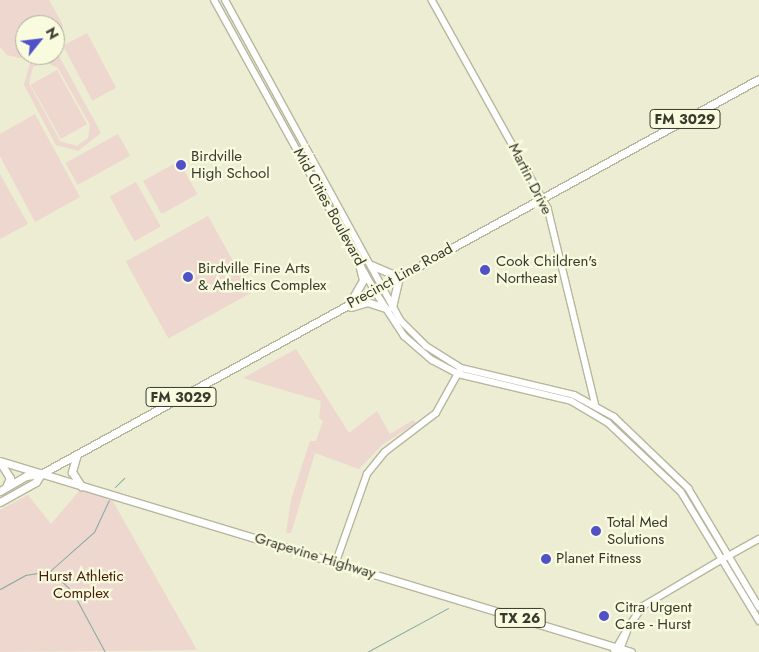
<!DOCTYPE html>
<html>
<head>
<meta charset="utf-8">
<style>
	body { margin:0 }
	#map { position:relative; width:759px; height:652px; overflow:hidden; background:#ecedd2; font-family:Jost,sans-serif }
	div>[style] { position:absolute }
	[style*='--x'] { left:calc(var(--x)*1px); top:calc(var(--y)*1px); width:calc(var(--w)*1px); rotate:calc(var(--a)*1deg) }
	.green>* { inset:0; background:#edd7cf; transform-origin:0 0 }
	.stream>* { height:1px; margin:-0.5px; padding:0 0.5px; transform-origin:0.5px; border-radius:0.5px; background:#82a99f }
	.roads { filter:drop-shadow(1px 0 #b6b79d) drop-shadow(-1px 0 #b6b79d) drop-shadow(0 1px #b6b79d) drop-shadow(0 -1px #b6b79d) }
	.tertiary>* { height:5.5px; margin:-2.75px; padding:0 2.75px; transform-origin:2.75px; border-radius:2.75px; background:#fff }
	.secondary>* { height:6px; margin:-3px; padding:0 3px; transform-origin:3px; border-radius:3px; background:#fff }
	.primary>* { height:7px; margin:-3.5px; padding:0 3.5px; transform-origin:3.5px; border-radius:3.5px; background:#fff }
	.dots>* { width:14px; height:14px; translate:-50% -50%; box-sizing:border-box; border:2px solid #f9fbdf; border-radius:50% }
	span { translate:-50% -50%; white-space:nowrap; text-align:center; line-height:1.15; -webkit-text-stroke:4.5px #f9fbdf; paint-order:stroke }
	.shield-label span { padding:1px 4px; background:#f9fbdf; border:1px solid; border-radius:4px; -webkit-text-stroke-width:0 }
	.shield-label { font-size:14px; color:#39392e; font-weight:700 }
	.poi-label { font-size:15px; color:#39392e }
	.left { translate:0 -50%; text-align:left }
	.street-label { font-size:15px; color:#39392e }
	.park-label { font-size:15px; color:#481b08 }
	.north { position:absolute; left:15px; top:15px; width:50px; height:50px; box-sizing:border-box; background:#f9fbdf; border:1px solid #acad98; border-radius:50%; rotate:61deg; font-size:14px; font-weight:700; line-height:20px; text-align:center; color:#39392e }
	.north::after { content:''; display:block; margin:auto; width:18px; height:22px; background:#5051c7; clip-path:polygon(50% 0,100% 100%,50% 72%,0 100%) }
</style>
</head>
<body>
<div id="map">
	<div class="green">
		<div style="clip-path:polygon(0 0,49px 0,63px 25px,59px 40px,55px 42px,55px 25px,25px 25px,25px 55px,32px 55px,19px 58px,7px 55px,0 47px)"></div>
		<div style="left:87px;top:33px;width:62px;height:27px;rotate:62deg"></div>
		<div style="clip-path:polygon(evenodd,58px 54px,101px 133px,78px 151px,56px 145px,24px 85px,30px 63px,58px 54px,46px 62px,58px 68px,90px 125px,88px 138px,77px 146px,60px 141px,29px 83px,33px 67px,46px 62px)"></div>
		<div style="left:57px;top:70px;width:62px;height:30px;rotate:61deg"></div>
		<div style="clip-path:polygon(35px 114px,80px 197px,35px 222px,0 156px,0 134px)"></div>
		<div style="left:118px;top:134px;width:25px;height:60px;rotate:61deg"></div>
		<div style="left:179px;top:161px;width:38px;height:41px;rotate:61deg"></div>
		<div style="clip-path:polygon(0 174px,28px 224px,0 239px)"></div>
		<div style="left:136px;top:182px;width:51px;height:30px;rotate:61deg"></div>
		<div style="left:208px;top:216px;width:88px;height:94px;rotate:61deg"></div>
		<div style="clip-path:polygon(296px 349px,349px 433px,377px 411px,390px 434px,413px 420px,416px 423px,382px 445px,359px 469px,315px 453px,291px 533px,286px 533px,291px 500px,310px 441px,316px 441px,323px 421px,319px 418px,321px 401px,243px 378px)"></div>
		<div style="clip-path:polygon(81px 489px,111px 498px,197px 650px,0 652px,0 510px,28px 495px,51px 524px)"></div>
	</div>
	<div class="stream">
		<div style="--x:115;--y:487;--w:13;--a:-45"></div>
		<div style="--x:51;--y:570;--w:57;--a:-41.5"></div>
		<div style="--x:94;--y:532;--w:35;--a:-65"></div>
		<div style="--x:0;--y:589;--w:29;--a:-29"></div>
		<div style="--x:25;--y:575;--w:26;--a:-9"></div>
		<div style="--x:51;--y:571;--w:29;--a:44"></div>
		<div style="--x:72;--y:591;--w:69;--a:61.6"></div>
		<div style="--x:367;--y:652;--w:92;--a:-28.5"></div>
	</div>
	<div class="roads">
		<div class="tertiary">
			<div style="--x:432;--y:0;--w:238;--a:60.9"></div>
			<div style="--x:548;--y:208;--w:201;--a:76.4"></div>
			<div style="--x:730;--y:555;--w:33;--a:-29"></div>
			<div style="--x:336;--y:562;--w:93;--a:-70.6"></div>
			<div style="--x:367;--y:474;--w:28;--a:-51"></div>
			<div style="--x:385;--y:452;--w:64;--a:-37.4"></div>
			<div style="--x:436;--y:413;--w:51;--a:-60.9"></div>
		</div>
		<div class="secondary">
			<div style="--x:214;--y:0;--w:331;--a:61.1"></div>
			<div style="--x:374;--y:290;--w:55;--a:56.9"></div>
			<div style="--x:404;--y:336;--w:37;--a:41"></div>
			<div style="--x:432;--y:360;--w:30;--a:28"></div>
			<div style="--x:458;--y:374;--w:116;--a:13.4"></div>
			<div style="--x:571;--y:401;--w:43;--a:30.7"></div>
			<div style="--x:608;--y:423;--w:100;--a:43.4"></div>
			<div style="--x:681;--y:492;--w:151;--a:58.8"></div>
			<div style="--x:225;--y:0;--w:365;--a:61.3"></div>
			<div style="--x:400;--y:320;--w:37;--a:45"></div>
			<div style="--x:426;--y:346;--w:41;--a:32.2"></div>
			<div style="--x:461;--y:368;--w:116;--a:13.4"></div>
			<div style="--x:574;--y:395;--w:46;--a:28.8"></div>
			<div style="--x:614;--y:417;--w:103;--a:43.8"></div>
			<div style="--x:688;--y:488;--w:139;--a:59.2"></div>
			<div style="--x:614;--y:652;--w:22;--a:-60"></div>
			<div style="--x:619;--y:652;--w:28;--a:-69"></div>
			<div style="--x:629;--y:626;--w:24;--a:-55"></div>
			<div style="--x:643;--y:606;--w:96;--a:-30.6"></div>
		</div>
		<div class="primary">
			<div style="--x:371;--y:265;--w:30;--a:23"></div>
			<div style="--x:399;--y:277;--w:31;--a:103"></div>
			<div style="--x:351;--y:301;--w:24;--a:-60"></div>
			<div style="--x:363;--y:280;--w:21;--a:-104"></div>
			<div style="--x:351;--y:307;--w:17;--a:-17"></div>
			<div style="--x:367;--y:302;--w:19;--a:18"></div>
			<div style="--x:77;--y:454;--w:19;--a:106"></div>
			<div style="--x:72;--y:472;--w:17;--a:57"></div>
			<div style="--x:0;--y:461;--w:659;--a:16.84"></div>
			<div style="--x:0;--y:462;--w:19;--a:58"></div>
			<div style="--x:10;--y:478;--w:10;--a:114"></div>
			<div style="--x:0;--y:491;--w:30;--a:-30"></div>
			<div style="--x:26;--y:476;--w:15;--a:-8"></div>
			<div style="--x:41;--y:474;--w:819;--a:-28.82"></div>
			<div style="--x:0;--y:502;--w:41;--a:-29.1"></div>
			<div style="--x:36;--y:482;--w:9;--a:-58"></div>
		</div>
	</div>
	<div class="dots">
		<div style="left:181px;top:165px;background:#5051c7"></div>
		<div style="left:485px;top:270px;background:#5051c7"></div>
		<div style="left:188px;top:277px;background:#5051c7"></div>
		<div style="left:596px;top:531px;background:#5051c7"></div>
		<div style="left:546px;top:559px;background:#5051c7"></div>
		<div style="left:604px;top:616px;background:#5051c7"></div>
	</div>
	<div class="shield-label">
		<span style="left:685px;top:119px">FM 3029</span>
		<span style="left:181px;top:397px">FM 3029</span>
		<span style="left:520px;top:618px">TX 26</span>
	</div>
	<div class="poi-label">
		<span class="left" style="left:191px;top:165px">Birdville<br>High School</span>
		<span class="left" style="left:496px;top:270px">Cook Children's<br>Northeast</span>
		<span class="left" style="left:198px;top:277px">Birdville Fine Arts<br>&amp; Atheltics Complex</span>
		<span class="left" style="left:607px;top:531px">Total Med<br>Solutions</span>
		<span class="left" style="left:556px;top:559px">Planet Fitness</span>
		<span class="left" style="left:615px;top:616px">Citra Urgent<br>Care - Hurst</span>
	</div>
	<div class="street-label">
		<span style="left:530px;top:179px;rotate:63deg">Martin Drive</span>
		<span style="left:329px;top:207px;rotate:61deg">Mid Cities Boulevard</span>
		<span style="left:400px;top:276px;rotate:-29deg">Precinct Line Road</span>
		<span style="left:315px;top:556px;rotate:17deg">Grapevine Highway</span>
	</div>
	<div class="park-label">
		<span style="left:81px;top:585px">Hurst Athletic<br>Complex</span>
	</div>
	<div class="north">N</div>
</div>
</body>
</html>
